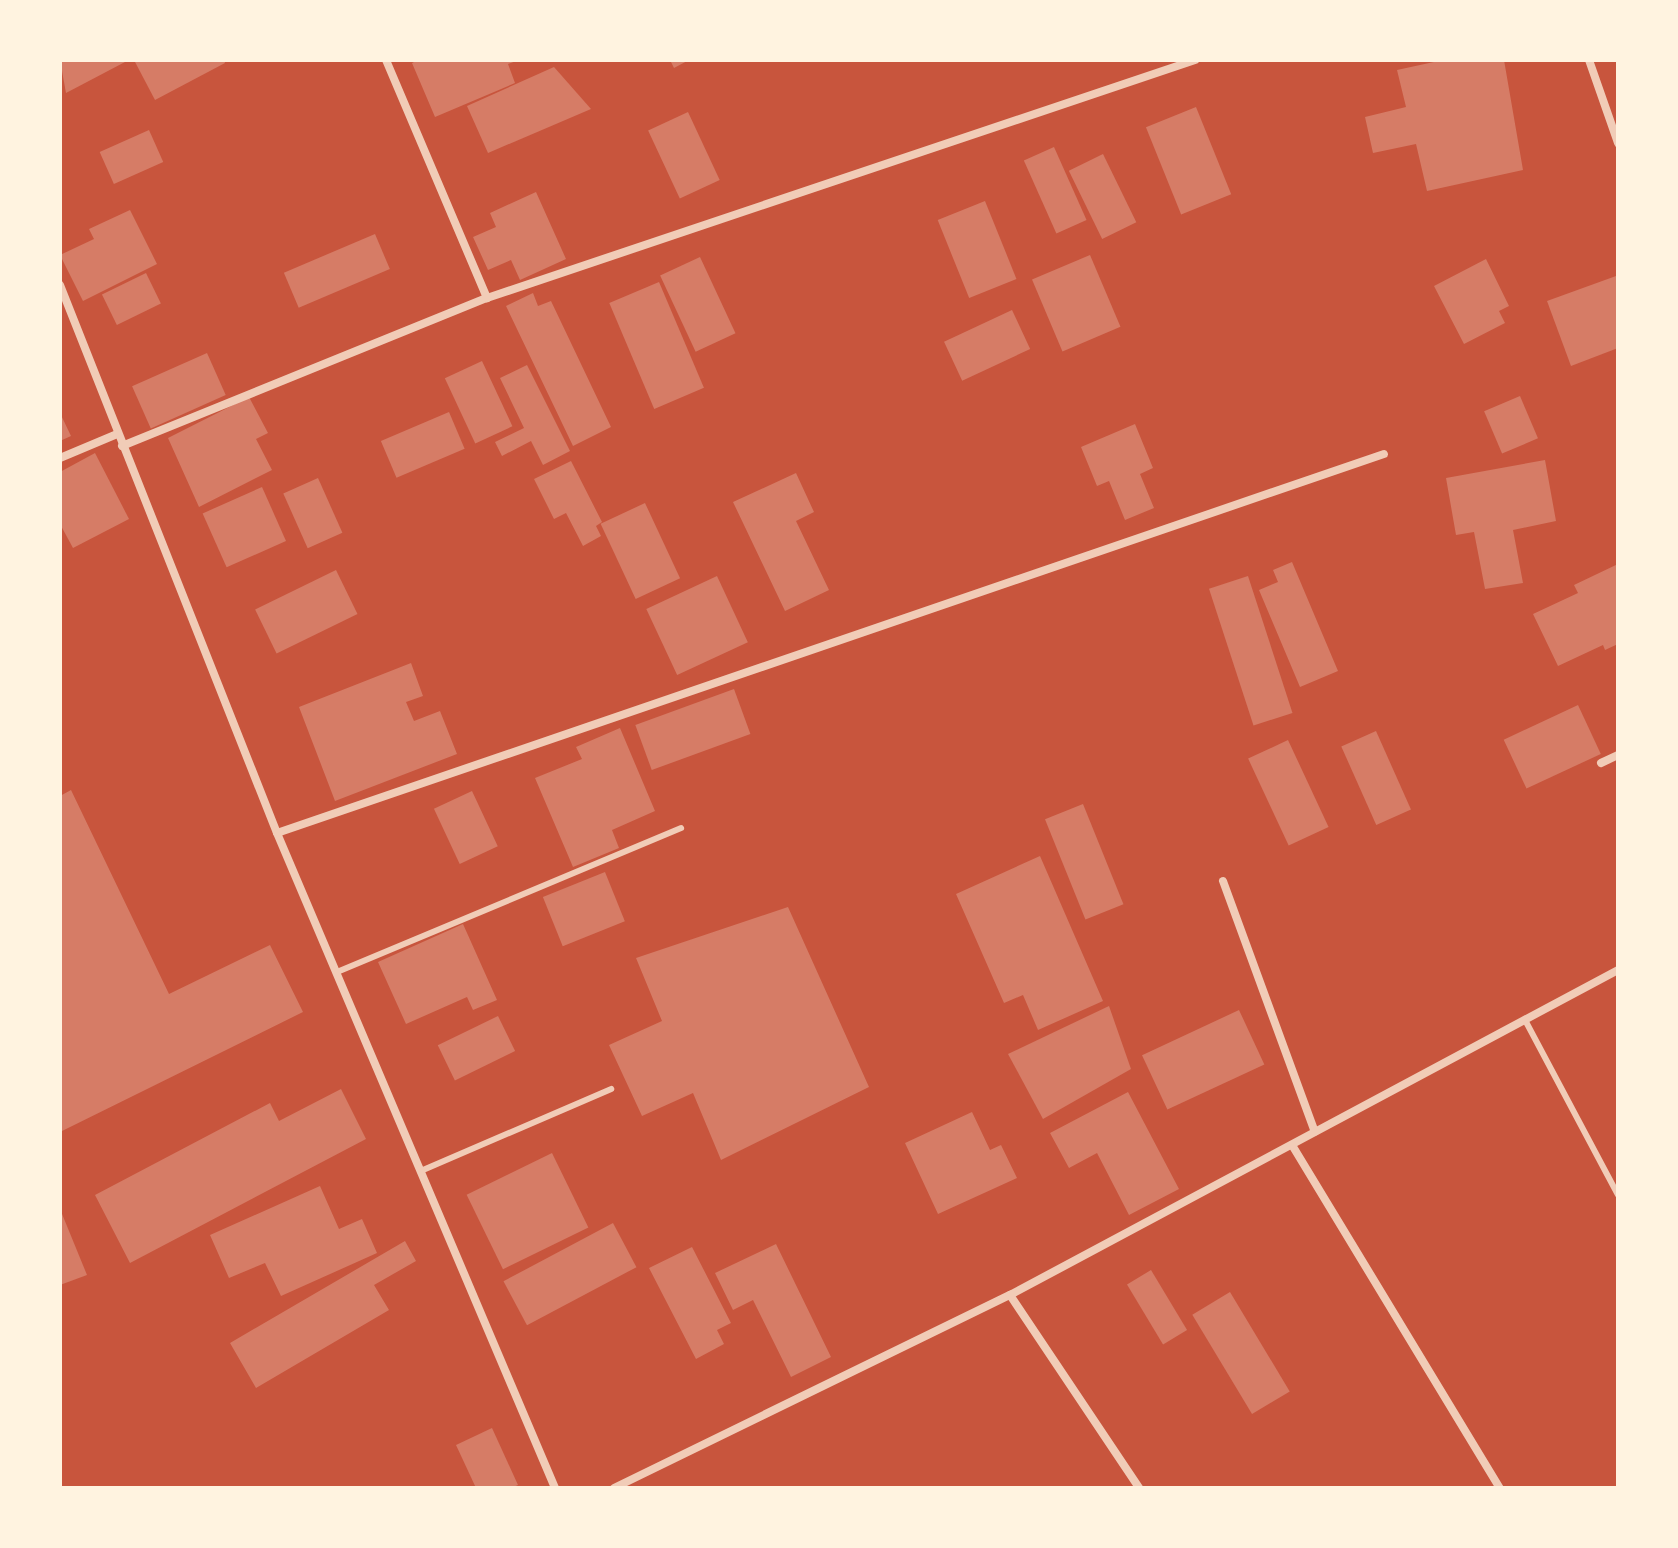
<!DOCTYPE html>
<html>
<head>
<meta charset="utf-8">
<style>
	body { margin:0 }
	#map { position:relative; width:1678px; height:1548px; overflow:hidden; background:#c8553d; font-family:Barlow,sans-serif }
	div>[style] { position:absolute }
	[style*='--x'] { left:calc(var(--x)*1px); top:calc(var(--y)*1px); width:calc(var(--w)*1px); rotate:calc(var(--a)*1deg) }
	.building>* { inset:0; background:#d67c66; transform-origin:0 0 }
	.service>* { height:6px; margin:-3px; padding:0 3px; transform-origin:3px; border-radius:3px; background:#f1ccb7 }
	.minor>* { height:8px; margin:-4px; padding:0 4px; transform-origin:4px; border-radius:4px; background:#f1ccb7 }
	span { translate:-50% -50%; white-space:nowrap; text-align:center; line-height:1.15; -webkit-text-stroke:7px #fff3e0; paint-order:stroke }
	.frame { position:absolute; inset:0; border:62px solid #fff3e0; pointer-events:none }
</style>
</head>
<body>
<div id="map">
	<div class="building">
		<div style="clip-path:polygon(60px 60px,124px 60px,125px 62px,66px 93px)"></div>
		<div style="clip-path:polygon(134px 60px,224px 60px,225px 63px,155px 100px)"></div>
		<div style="clip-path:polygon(418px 60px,519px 60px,508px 64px,515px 83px,435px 117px,412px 63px)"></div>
		<div style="clip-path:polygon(670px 60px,689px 60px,674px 68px)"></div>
		<div style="clip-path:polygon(1443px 60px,1504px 60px,1523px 170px,1427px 191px,1416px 144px,1373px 153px,1365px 117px,1406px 107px,1397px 70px)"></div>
		<div style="clip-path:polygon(554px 67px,591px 109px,488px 153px,467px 106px)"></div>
		<div style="left:1196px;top:107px;width:94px;height:54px;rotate:68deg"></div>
		<div style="left:688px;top:112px;width:75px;height:44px;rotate:65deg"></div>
		<div style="left:149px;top:130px;width:35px;height:54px;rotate:66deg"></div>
		<div style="left:1054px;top:147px;width:80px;height:33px;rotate:66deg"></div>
		<div style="left:1103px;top:154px;width:76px;height:38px;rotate:64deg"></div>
		<div style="clip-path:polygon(536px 192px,566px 259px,520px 280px,511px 260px,488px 270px,473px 237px,496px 227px,490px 213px)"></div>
		<div style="left:985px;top:201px;width:84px;height:51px;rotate:68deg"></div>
		<div style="clip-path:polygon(130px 210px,157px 264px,83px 301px,60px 255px,94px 239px,89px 229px)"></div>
		<div style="left:375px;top:234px;width:38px;height:99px;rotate:67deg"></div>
		<div style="left:1090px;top:255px;width:78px;height:63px;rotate:67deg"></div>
		<div style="left:700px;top:257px;width:84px;height:44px;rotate:65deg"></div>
		<div style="clip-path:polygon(1486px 259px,1509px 306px,1499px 311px,1505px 323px,1464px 344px,1434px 286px)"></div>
		<div style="left:146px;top:273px;width:34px;height:49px;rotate:64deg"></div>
		<div style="clip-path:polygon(1616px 276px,1618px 348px,1571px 366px,1547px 301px)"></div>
		<div style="left:659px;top:282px;width:115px;height:54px;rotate:67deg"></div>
		<div style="clip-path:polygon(533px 293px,538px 306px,551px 301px,611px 427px,573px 446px,506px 306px)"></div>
		<div style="left:1012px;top:310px;width:43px;height:75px;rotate:65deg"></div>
		<div style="left:207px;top:353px;width:46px;height:82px;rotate:66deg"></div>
		<div style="left:482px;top:361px;width:72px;height:41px;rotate:65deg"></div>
		<div style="clip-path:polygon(527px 365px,570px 451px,543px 465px,531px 441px,502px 456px,495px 442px,524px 428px,500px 378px)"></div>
		<div style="left:1520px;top:396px;width:46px;height:39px;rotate:67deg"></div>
		<div style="clip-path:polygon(249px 397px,268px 433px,256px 439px,272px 470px,199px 507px,168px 438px)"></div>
		<div style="left:449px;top:412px;width:40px;height:74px;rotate:67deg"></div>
		<div style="clip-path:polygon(60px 413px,71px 436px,60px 441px)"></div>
		<div style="clip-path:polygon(1135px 424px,1153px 468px,1140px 474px,1154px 508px,1125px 520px,1109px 481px,1097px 486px,1081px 447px)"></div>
		<div style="clip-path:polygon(95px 453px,129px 519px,73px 548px,60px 524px,60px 472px)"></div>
		<div style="clip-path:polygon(1545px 460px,1556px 521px,1513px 530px,1523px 583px,1485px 589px,1474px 532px,1456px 535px,1446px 478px)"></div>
		<div style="clip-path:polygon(571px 461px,602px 522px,596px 526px,601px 536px,583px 546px,566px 513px,554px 519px,534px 479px)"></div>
		<div style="clip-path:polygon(796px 473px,814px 512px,796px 521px,829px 590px,785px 611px,733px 502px)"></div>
		<div style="left:318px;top:478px;width:60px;height:38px;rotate:66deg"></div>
		<div style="left:262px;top:487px;width:59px;height:65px;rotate:66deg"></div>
		<div style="left:645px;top:503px;width:83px;height:49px;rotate:65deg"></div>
		<div style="clip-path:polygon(1292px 562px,1338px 671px,1300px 687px,1259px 590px,1278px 582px,1273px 570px)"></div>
		<div style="clip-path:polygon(1618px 564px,1618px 644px,1605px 650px,1603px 645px,1558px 666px,1533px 614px,1578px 593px,1574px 585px)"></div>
		<div style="left:336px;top:570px;width:49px;height:90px;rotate:64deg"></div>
		<div style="left:717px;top:576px;width:73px;height:78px;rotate:65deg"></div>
		<div style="left:1248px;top:576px;width:144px;height:41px;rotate:72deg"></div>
		<div style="clip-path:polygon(411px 663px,423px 696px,406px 702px,414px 721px,440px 711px,457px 754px,335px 801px,299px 707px)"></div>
		<div style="left:734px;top:689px;width:48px;height:105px;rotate:70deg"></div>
		<div style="left:1578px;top:705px;width:54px;height:82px;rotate:65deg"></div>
		<div style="clip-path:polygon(620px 728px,655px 811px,612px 830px,619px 848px,573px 867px,535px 778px,582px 759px,576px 747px)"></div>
		<div style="left:1376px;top:731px;width:86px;height:38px;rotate:66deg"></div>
		<div style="left:1288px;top:740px;width:96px;height:44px;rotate:65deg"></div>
		<div style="clip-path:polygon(71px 790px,169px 994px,270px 945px,303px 1012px,60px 1132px,60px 796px)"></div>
		<div style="left:472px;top:791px;width:61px;height:42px;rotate:65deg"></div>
		<div style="left:1083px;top:804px;width:108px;height:41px;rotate:68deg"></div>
		<div style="clip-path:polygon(1040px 856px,1103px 1001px,1038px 1030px,1023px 995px,1004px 1003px,956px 894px)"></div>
		<div style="left:605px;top:872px;width:53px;height:67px;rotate:68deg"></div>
		<div style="clip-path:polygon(788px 907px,869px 1087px,721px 1160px,693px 1093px,642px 1116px,609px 1045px,662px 1021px,636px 958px)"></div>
		<div style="clip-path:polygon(463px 924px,497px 1000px,473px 1010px,467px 997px,406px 1024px,378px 962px)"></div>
		<div style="clip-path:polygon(1109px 1006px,1131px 1069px,1043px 1119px,1008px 1054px)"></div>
		<div style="left:1239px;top:1010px;width:60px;height:107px;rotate:65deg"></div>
		<div style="left:498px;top:1016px;width:39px;height:67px;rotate:64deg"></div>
		<div style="clip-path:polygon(341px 1089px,366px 1139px,130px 1263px,95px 1195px,270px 1103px,279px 1121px)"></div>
		<div style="clip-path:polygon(1128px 1092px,1179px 1189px,1129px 1215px,1097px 1153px,1069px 1168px,1050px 1133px)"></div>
		<div style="clip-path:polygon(972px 1112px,990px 1150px,1001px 1145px,1017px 1178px,938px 1214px,905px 1143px)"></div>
		<div style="left:552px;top:1153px;width:83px;height:95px;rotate:64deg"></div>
		<div style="clip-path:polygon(320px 1186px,339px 1229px,362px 1219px,377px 1253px,281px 1296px,265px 1263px,229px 1278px,210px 1235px)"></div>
		<div style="clip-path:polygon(60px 1209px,87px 1275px,60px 1285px)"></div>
		<div style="left:613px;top:1223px;width:50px;height:124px;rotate:62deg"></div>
		<div style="clip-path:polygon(405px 1241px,416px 1261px,374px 1285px,389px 1310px,256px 1388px,230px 1343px)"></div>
		<div style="clip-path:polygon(776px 1244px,831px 1357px,791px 1377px,753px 1300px,733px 1310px,715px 1273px)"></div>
		<div style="clip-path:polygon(692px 1247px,731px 1323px,717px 1330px,724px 1344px,696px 1359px,649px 1268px)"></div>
		<div style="left:1151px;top:1270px;width:70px;height:28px;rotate:59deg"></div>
		<div style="left:1230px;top:1292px;width:116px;height:44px;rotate:59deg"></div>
		<div style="clip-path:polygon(492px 1428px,518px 1485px,511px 1488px,476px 1488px,456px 1445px)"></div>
	</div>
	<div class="service">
		<div style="--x:337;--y:972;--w:373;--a:-22.7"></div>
		<div style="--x:1525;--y:1020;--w:198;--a:62"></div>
		<div style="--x:423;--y:1170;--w:205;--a:-23.3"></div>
	</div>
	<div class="minor">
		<div style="--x:386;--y:60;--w:259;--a:67"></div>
		<div style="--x:1589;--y:60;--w:88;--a:70.7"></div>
		<div style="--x:60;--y:285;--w:589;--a:68.4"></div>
		<div style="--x:277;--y:833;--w:712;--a:67"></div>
		<div style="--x:122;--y:446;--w:394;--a:-22.1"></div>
		<div style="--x:487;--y:298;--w:747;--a:-18.58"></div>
		<div style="--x:60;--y:458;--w:62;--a:-22.8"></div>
		<div style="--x:1601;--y:763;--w:19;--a:-25"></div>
		<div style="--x:277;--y:833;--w:1170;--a:-18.9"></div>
		<div style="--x:1223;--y:881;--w:267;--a:69.9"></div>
		<div style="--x:1292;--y:1145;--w:401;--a:58.8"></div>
		<div style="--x:1010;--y:1295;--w:232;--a:56.2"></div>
		<div style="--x:614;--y:1488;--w:441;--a:-26"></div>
		<div style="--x:1010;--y:1295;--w:689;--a:-28.13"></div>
	</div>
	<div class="frame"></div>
</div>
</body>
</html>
